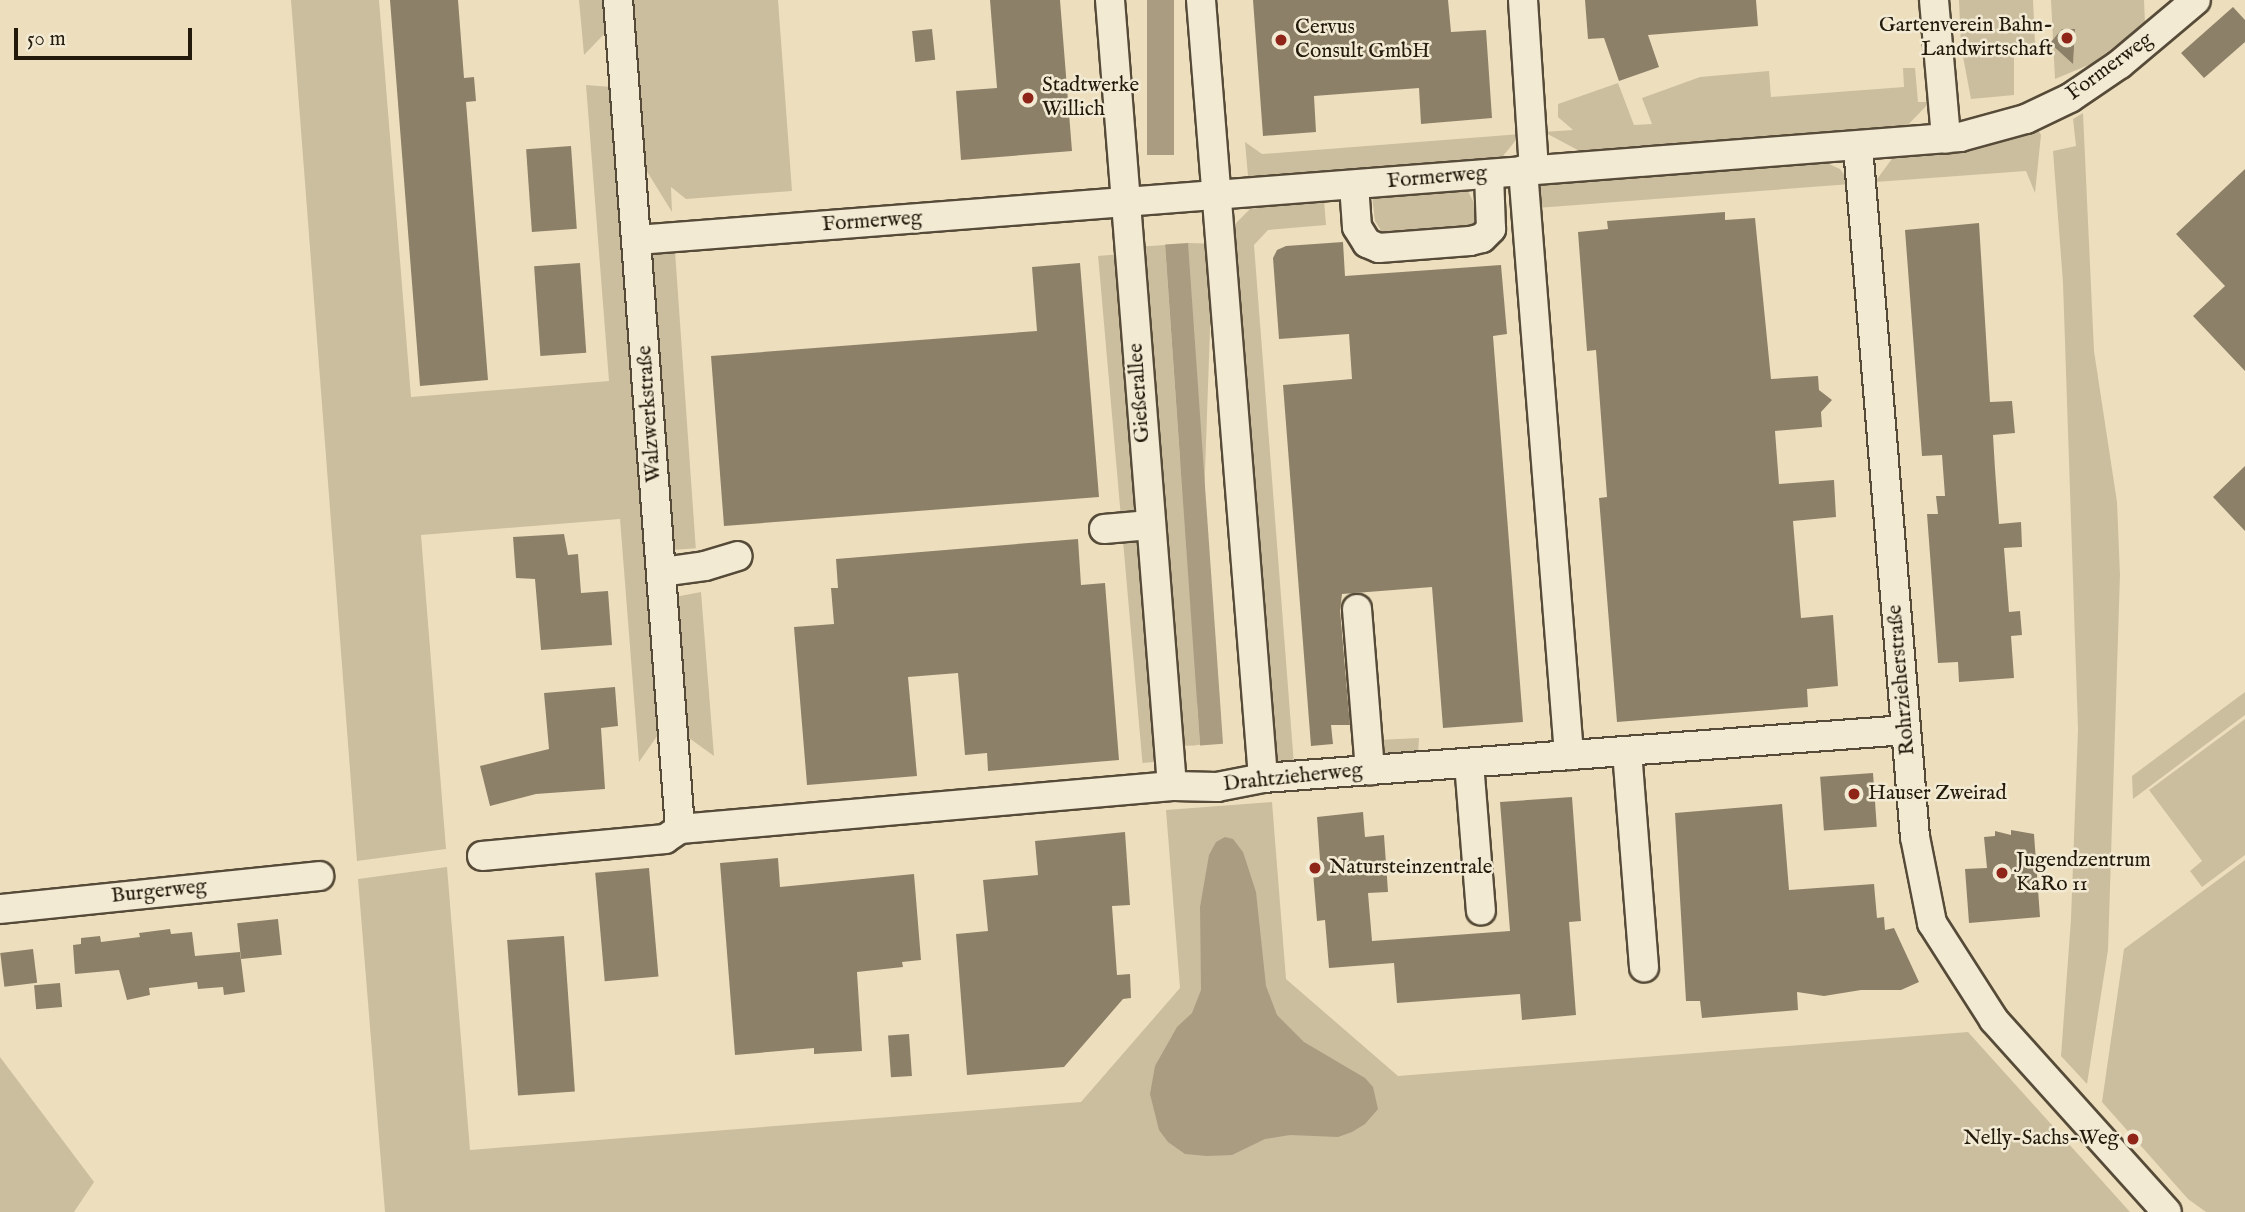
<!DOCTYPE html>
<html>
<head>
<meta charset="utf-8">
<style>
	body { margin:0 }
	#map { position:relative; width:2245px; height:1212px; overflow:hidden; background:#eddfbd; font-family:"IM FELL English",serif }
	div>[style] { position:absolute }
	[style*='--x'] { left:calc(var(--x)*1px); top:calc(var(--y)*1px); width:calc(var(--w)*1px); rotate:calc(var(--a)*1deg) }
	.green>* { inset:0; background:#cbbe9f; transform-origin:0 0 }
	.water>* { inset:0; background:#a99c81; transform-origin:0 0 }
	.building>* { inset:0; background:#8d8068; transform-origin:0 0 }
	.roads { filter:drop-shadow(2px 0 #564b38) drop-shadow(-2px 0 #564b38) drop-shadow(0 2px #564b38) drop-shadow(0 -2px #564b38) }
	.minor>* { height:28px; margin:-14px; padding:0 14px; transform-origin:14px; border-radius:14px; background:#f3ead4 }
	.dots>* { width:19px; height:19px; translate:-50% -50%; box-sizing:border-box; border:4px solid #f3ead4; border-radius:50% }
	span { translate:-50% -50%; white-space:nowrap; text-align:center; line-height:1.15; -webkit-text-stroke:5px #f3ead4; paint-order:stroke }
	.poi-label { font-size:21px; color:#241a0c }
	.right { translate:-100% -50%; text-align:right }
	.left { translate:0 -50%; text-align:left }
	.street-label { font-size:21px; color:#241a0c }
	.scale { position:absolute; left:14px; top:28px; width:178px; height:32px; box-sizing:border-box; border:4px solid #241a0c; border-top:0; padding-left:9px; font-size:21px; line-height:24px; white-space:nowrap; color:#241a0c; -webkit-text-stroke:5px #f3ead4; paint-order:stroke }
</style>
</head>
<body>
<div id="map">
	<div class="green">
		<div style="clip-path:polygon(291px 0,379px 0,411px 397px,609px 381px,586px 85px,612px 87px,662px 729px,639px 762px,620px 519px,421px 535px,446px 849px,357px 861px)"></div>
		<div style="clip-path:polygon(579px 0,606px 0,608px 30px,584px 55px)"></div>
		<div style="clip-path:polygon(631px 0,778px 0,792px 191px,686px 199px,671px 187px,672px 212px,643px 165px)"></div>
		<div style="clip-path:polygon(1959px 0,2033px 0,2035px 43px,2014px 46px,2014px 95px,1971px 99px,1961px 46px)"></div>
		<div style="clip-path:polygon(2051px 0,2144px 0,2145px 24px,2091px 64px,2055px 79px)"></div>
		<div style="clip-path:polygon(1903px 68px,1915px 68px,1918px 102px,1930px 102px,1902px 131px,1587px 155px,1544px 132px,1573px 130px,1558px 117px,1558px 104px,1618px 83px,1634px 125px,1652px 124px,1642px 98px,1700px 77px,1769px 71px,1771px 97px,1904px 87px)"></div>
		<div style="clip-path:polygon(2083px 113px,2094px 351px,2117px 502px,2120px 575px,2108px 950px,2087px 1084px,2061px 1056px,2071px 919px,2078px 729px,2063px 283px,2053px 151px,2076px 146px,2073px 119px)"></div>
		<div style="clip-path:polygon(2036px 126px,2041px 135px,2035px 193px,2026px 171px,1875px 182px,1894px 156px,1984px 142px)"></div>
		<div style="clip-path:polygon(1521px 134px,1498px 162px,1269px 181px,1248px 176px,1245px 142px,1262px 154px)"></div>
		<div style="clip-path:polygon(1820px 160px,1840px 169px,1851px 184px,1537px 208px,1534px 185px)"></div>
		<div style="clip-path:polygon(1467px 189px,1479px 213px,1473px 231px,1385px 237px,1375px 221px,1372px 196px)"></div>
		<div style="clip-path:polygon(1324px 200px,1326px 225px,1268px 230px,1254px 245px,1294px 765px,1280px 766px,1273px 757px,1232px 244px,1235px 224px,1250px 209px)"></div>
		<div style="left:1188px;top:243px;width:25px;height:502px;rotate:2deg"></div>
		<div style="left:1165px;top:245px;width:501px;height:30px;rotate:86deg"></div>
		<div style="left:675px;top:251px;width:298px;height:38px;rotate:86deg"></div>
		<div style="left:1121px;top:254px;width:509px;height:23px;rotate:85deg"></div>
		<div style="clip-path:polygon(701px 592px,714px 756px,689px 738px,675px 597px)"></div>
		<div style="clip-path:polygon(2245px 692px,2245px 715px,2133px 799px,2132px 776px)"></div>
		<div style="clip-path:polygon(2245px 719px,2245px 855px,2202px 887px,2190px 871px,2202px 861px,2149px 790px)"></div>
		<div style="clip-path:polygon(1419px 738px,1418px 755px,1387px 758px,1381px 754px,1378px 740px)"></div>
		<div style="clip-path:polygon(1272px 802px,1286px 979px,1398px 1076px,1968px 1032px,2130px 1212px,385px 1212px,358px 879px,447px 867px,470px 1150px,1081px 1102px,1180px 988px,1166px 810px)"></div>
		<div style="clip-path:polygon(2245px 860px,2245px 1212px,2206px 1212px,2188px 1199px,2102px 1102px,2124px 949px)"></div>
		<div style="clip-path:polygon(0 1057px,94px 1182px,74px 1212px,0 1212px)"></div>
	</div>
	<div class="water">
		<div style="left:1147px;top:0;width:27px;height:155px"></div>
		<div style="left:1188px;top:243px;width:502px;height:23px;rotate:86deg"></div>
		<div style="clip-path:polygon(1225px 837px,1233px 839px,1243px 852px,1256px 892px,1266px 986px,1277px 1015px,1304px 1042px,1365px 1078px,1373px 1087px,1378px 1109px,1365px 1124px,1352px 1132px,1338px 1137px,1290px 1135px,1265px 1139px,1232px 1155px,1207px 1156px,1185px 1154px,1168px 1142px,1159px 1130px,1150px 1094px,1155px 1066px,1177px 1027px,1192px 1013px,1201px 990px,1200px 907px,1209px 855px,1216px 842px)"></div>
	</div>
	<div class="building">
		<div style="clip-path:polygon(390px 0,458px 0,464px 78px,474px 77px,476px 101px,466px 102px,488px 380px,420px 386px)"></div>
		<div style="clip-path:polygon(990px 0,1060px 0,1072px 151px,961px 160px,956px 91px,997px 88px)"></div>
		<div style="clip-path:polygon(1253px 0,1448px 0,1451px 32px,1486px 30px,1492px 118px,1421px 124px,1419px 88px,1314px 96px,1316px 132px,1263px 136px)"></div>
		<div style="clip-path:polygon(1585px 0,1756px 0,1758px 26px,1648px 35px,1659px 67px,1619px 81px,1604px 38px,1588px 39px)"></div>
		<div style="clip-path:polygon(2233px 7px,2245px 20px,2245px 42px,2204px 78px,2181px 53px)"></div>
		<div style="left:932px;top:29px;width:31px;height:20px;rotate:84deg"></div>
		<div style="clip-path:polygon(2062px 29px,2075px 29px,2073px 64px,2050px 43px)"></div>
		<div style="left:571px;top:146px;width:83px;height:45px;rotate:86deg"></div>
		<div style="clip-path:polygon(2245px 169px,2245px 371px,2193px 316px,2225px 286px,2176px 234px)"></div>
		<div style="clip-path:polygon(1725px 212px,1725px 220px,1755px 218px,1771px 379px,1818px 376px,1819px 390px,1832px 400px,1821px 412px,1822px 427px,1775px 431px,1779px 484px,1834px 480px,1836px 517px,1793px 521px,1801px 618px,1833px 615px,1838px 686px,1807px 689px,1808px 707px,1617px 722px,1599px 498px,1607px 497px,1596px 350px,1587px 351px,1578px 232px,1608px 229px,1607px 221px)"></div>
		<div style="clip-path:polygon(1979px 223px,1990px 402px,2012px 401px,2015px 433px,1993px 435px,1995px 469px,1999px 524px,2021px 522px,2022px 547px,2004px 548px,2009px 612px,2020px 611px,2022px 635px,2011px 636px,2014px 678px,1959px 682px,1958px 662px,1938px 663px,1927px 514px,1938px 514px,1936px 496px,1945px 496px,1942px 455px,1922px 456px,1905px 230px)"></div>
		<div style="clip-path:polygon(1343px 242px,1345px 276px,1501px 265px,1507px 334px,1493px 336px,1523px 722px,1443px 728px,1432px 587px,1342px 594px,1340px 610px,1350px 725px,1331px 725px,1333px 744px,1311px 746px,1283px 385px,1352px 379px,1349px 334px,1279px 339px,1273px 258px,1277px 250px,1286px 246px)"></div>
		<div style="left:580px;top:263px;width:90px;height:46px;rotate:86deg"></div>
		<div style="clip-path:polygon(1080px 263px,1099px 497px,724px 526px,711px 356px,1037px 331px,1032px 267px)"></div>
		<div style="clip-path:polygon(2245px 466px,2245px 531px,2213px 497px)"></div>
		<div style="clip-path:polygon(564px 534px,568px 555px,578px 554px,581px 593px,608px 591px,612px 645px,541px 650px,535px 579px,516px 578px,513px 537px)"></div>
		<div style="clip-path:polygon(1078px 539px,1081px 585px,1105px 583px,1119px 760px,988px 771px,987px 753px,965px 755px,958px 673px,908px 677px,917px 776px,807px 785px,794px 627px,834px 624px,831px 588px,838px 588px,836px 559px)"></div>
		<div style="clip-path:polygon(615px 687px,618px 726px,601px 728px,605px 789px,536px 794px,490px 806px,480px 766px,549px 749px,544px 693px)"></div>
		<div style="left:1873px;top:773px;width:54px;height:53px;rotate:86deg"></div>
		<div style="clip-path:polygon(1572px 797px,1581px 921px,1569px 922px,1576px 1015px,1522px 1020px,1520px 994px,1397px 1003px,1394px 963px,1329px 968px,1325px 920px,1317px 921px,1312px 860px,1320px 860px,1317px 817px,1363px 812px,1365px 837px,1384px 835px,1388px 892px,1368px 893px,1372px 941px,1510px 931px,1500px 802px)"></div>
		<div style="clip-path:polygon(1782px 804px,1789px 890px,1874px 884px,1877px 918px,1884px 917px,1885px 930px,1894px 928px,1919px 982px,1901px 990px,1861px 990px,1824px 996px,1797px 992px,1798px 1010px,1702px 1018px,1700px 1001px,1686px 1001px,1675px 813px)"></div>
		<div style="clip-path:polygon(2011px 830px,2034px 834px,2040px 917px,1969px 923px,1965px 869px,1987px 868px,1984px 837px,1995px 836px,1995px 831px,2011px 835px)"></div>
		<div style="clip-path:polygon(1125px 832px,1130px 905px,1112px 906px,1117px 975px,1130px 974px,1131px 998px,1123px 999px,1064px 1067px,967px 1075px,956px 934px,988px 931px,983px 880px,1038px 875px,1035px 841px)"></div>
		<div style="clip-path:polygon(778px 858px,780px 887px,914px 874px,921px 960px,902px 962px,903px 967px,857px 972px,862px 1051px,814px 1054px,814px 1048px,735px 1055px,720px 863px)"></div>
		<div style="left:649px;top:868px;width:109px;height:54px;rotate:85deg"></div>
		<div style="left:278px;top:919px;width:36px;height:41px;rotate:84deg"></div>
		<div style="clip-path:polygon(170px 929px,171px 934px,192px 932px,195px 956px,240px 952px,245px 992px,224px 995px,223px 987px,198px 989px,197px 982px,149px 988px,150px 995px,127px 1000px,119px 970px,75px 974px,73px 945px,81px 944px,81px 938px,100px 936px,101px 942px,140px 937px,139px 933px)"></div>
		<div style="left:564px;top:936px;width:156px;height:57px;rotate:86deg"></div>
		<div style="left:33px;top:949px;width:34px;height:33px;rotate:83deg"></div>
		<div style="left:60px;top:983px;width:24px;height:26px;rotate:85deg"></div>
		<div style="left:909px;top:1034px;width:42px;height:21px;rotate:86deg"></div>
	</div>
	<div class="roads">
		<div class="minor">
			<div style="--x:618;--y:0;--w:831;--a:85.72"></div>
			<div style="--x:1110;--y:0;--w:788;--a:85.49"></div>
			<div style="--x:1201;--y:0;--w:780;--a:85.44"></div>
			<div style="--x:1523;--y:0;--w:170;--a:86.3"></div>
			<div style="--x:1934;--y:0;--w:139;--a:85"></div>
			<div style="--x:1858;--y:147;--w:692;--a:85.28"></div>
			<div style="--x:1915;--y:837;--w:88;--a:78.8"></div>
			<div style="--x:1932;--y:923;--w:115;--a:57.4"></div>
			<div style="--x:1994;--y:1020;--w:258;--a:48"></div>
			<div style="--x:1523;--y:170;--w:587;--a:85.5"></div>
			<div style="--x:1354;--y:185;--w:42;--a:85.9"></div>
			<div style="--x:1357;--y:227;--w:19;--a:58"></div>
			<div style="--x:1367;--y:243;--w:13;--a:23"></div>
			<div style="--x:1379;--y:248;--w:91;--a:-4.4"></div>
			<div style="--x:1470;--y:241;--w:12;--a:-14"></div>
			<div style="--x:1482;--y:238;--w:13;--a:-45"></div>
			<div style="--x:1491;--y:229;--w:55;--a:-92.1"></div>
			<div style="--x:637;--y:240;--w:1327;--a:-4.45"></div>
			<div style="--x:1960;--y:137;--w:68;--a:-15.3"></div>
			<div style="--x:2026;--y:119;--w:49;--a:-25.5"></div>
			<div style="--x:2070;--y:98;--w:60;--a:-34.2"></div>
			<div style="--x:2120;--y:64;--w:99;--a:-40.1"></div>
			<div style="--x:1104;--y:529;--w:46;--a:-5"></div>
			<div style="--x:662;--y:572;--w:43;--a:-7.9"></div>
			<div style="--x:705;--y:566;--w:34;--a:-17"></div>
			<div style="--x:1357;--y:609;--w:162;--a:85.4"></div>
			<div style="--x:1627;--y:751;--w:217;--a:85.5"></div>
			<div style="--x:1469;--y:763;--w:148;--a:85.4"></div>
			<div style="--x:482;--y:856;--w:184;--a:-5.3"></div>
			<div style="--x:665;--y:839;--w:18;--a:-34"></div>
			<div style="--x:680;--y:829;--w:494;--a:-5"></div>
			<div style="--x:1172;--y:786;--w:45;--a:1.3"></div>
			<div style="--x:1217;--y:787;--w:47;--a:-11.1"></div>
			<div style="--x:1263;--y:778;--w:645;--a:-4.27"></div>
			<div style="--x:0;--y:909;--w:321;--a:-5.9"></div>
		</div>
	</div>
	<div class="dots">
		<div style="left:2067px;top:38px;background:#8f2418"></div>
		<div style="left:1281px;top:40px;background:#8f2418"></div>
		<div style="left:1028px;top:98px;background:#8f2418"></div>
		<div style="left:1854px;top:794px;background:#8f2418"></div>
		<div style="left:1315px;top:868px;background:#8f2418"></div>
		<div style="left:2002px;top:873px;background:#8f2418"></div>
		<div style="left:2133px;top:1139px;background:#8f2418"></div>
	</div>
	<div class="poi-label">
		<span class="right" style="left:2053px;top:38px">Gartenverein Bahn-<br>Landwirtschaft</span>
		<span class="left" style="left:1295px;top:40px">Cervus<br>Consult GmbH</span>
		<span class="left" style="left:1042px;top:98px">Stadtwerke<br>Willich</span>
		<span class="left" style="left:1868px;top:794px">Hauser Zweirad</span>
		<span class="left" style="left:2016px;top:873px">Jugendzentrum<br>KaRo 11</span>
		<span class="left" style="left:1329px;top:868px">Natursteinzentrale</span>
		<span class="right" style="left:2119px;top:1139px">Nelly-Sachs-Weg</span>
	</div>
	<div class="street-label">
		<span style="left:2110px;top:67px;rotate:-36deg">Formerweg</span>
		<span style="left:1437px;top:178px;rotate:-5deg">Formerweg</span>
		<span style="left:872px;top:222px;rotate:-4deg">Formerweg</span>
		<span style="left:1140px;top:393px;rotate:-94deg">Gießerallee</span>
		<span style="left:650px;top:414px;rotate:-94deg">Walzwerkstraße</span>
		<span style="left:1902px;top:680px;rotate:-95deg">Rohrzieherstraße</span>
		<span style="left:1293px;top:778px;rotate:-6deg">Drahtzieherweg</span>
		<span style="left:159px;top:892px;rotate:-6deg">Burgerweg</span>
	</div>
	<div class="scale">50 m</div>
</div>
</body>
</html>
